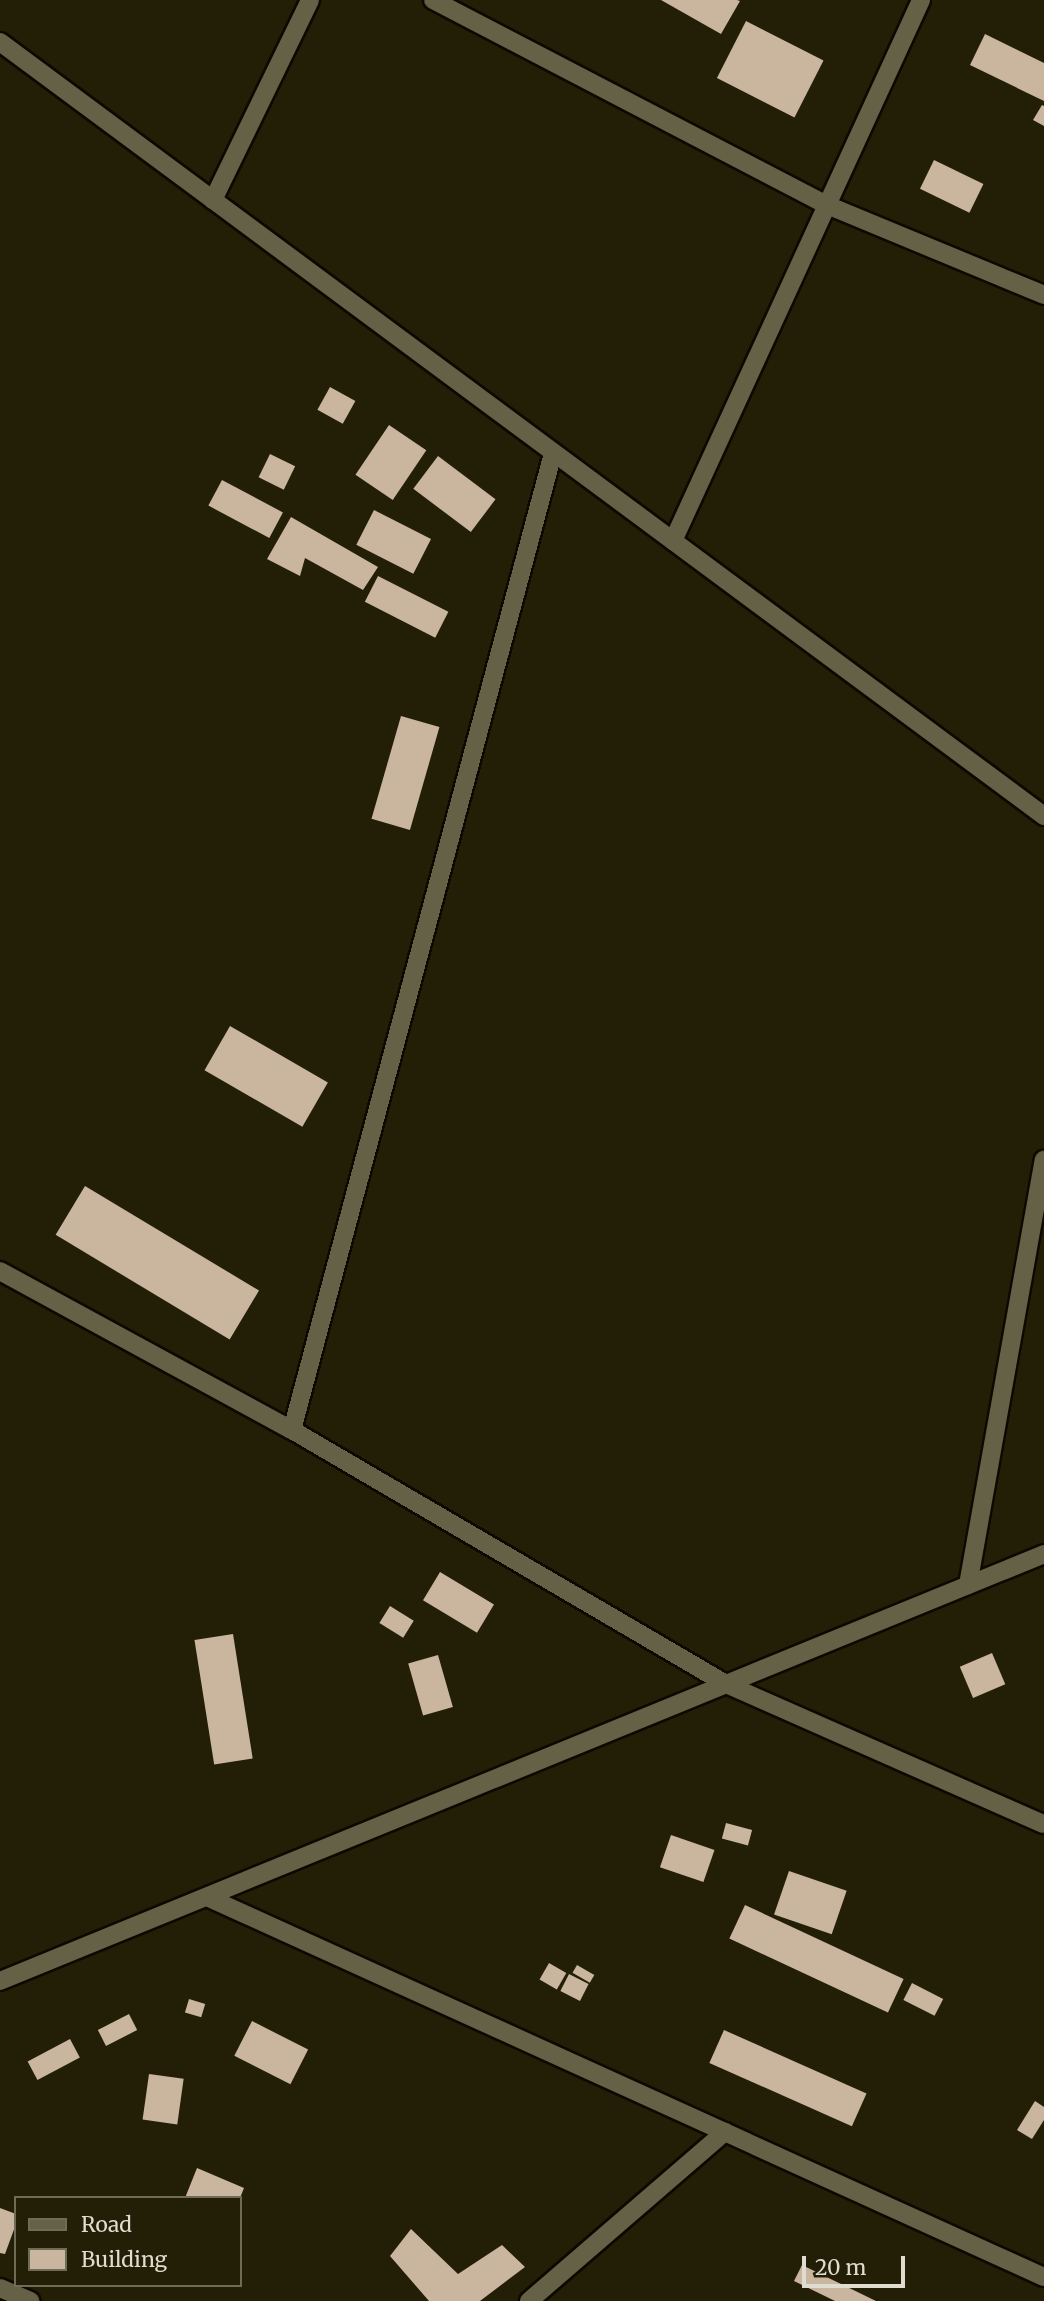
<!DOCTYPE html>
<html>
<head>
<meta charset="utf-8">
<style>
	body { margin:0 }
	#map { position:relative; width:1044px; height:2301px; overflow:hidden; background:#231f07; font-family:Merriweather,serif }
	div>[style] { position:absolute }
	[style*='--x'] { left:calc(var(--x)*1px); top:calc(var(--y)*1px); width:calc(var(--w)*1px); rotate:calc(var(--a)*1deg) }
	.building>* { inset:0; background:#cab59e; transform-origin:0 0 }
	.roads { filter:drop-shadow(2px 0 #0d0900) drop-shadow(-2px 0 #0d0900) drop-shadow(0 2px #0d0900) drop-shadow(0 -2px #0d0900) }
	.minor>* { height:18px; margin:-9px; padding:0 9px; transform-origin:9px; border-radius:9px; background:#656147 }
	.tertiary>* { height:18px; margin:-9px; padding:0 9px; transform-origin:9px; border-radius:9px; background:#656147 }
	span { translate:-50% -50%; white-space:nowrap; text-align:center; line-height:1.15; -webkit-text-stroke:7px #231f07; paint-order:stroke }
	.legend { position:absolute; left:14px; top:2196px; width:228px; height:91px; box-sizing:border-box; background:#231f07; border:2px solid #6e6b57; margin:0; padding:9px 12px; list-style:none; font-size:21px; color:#dfddcf }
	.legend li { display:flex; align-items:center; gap:14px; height:35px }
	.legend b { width:35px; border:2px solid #6e6b57 }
	.scale { position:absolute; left:802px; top:2256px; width:103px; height:32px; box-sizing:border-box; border:4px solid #dfddcf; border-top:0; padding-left:9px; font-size:21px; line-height:24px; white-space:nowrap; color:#dfddcf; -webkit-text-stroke:5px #231f07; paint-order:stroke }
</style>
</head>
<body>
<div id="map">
	<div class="building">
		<div style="clip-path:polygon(661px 0,737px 0,740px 1px,721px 34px)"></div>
		<div style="left:746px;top:21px;width:87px;height:64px;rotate:27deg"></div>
		<div style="clip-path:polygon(985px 34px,1044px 63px,1044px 101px,970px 65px)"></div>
		<div style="clip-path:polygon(1042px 105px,1044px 106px,1044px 126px,1033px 120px)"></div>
		<div style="left:934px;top:160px;width:55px;height:32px;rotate:26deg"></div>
		<div style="left:330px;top:387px;width:29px;height:26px;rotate:29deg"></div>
		<div style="left:389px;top:425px;width:45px;height:60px;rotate:34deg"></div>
		<div style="left:270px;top:454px;width:28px;height:26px;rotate:26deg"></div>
		<div style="left:438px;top:456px;width:72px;height:41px;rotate:37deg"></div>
		<div style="left:222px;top:480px;width:69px;height:29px;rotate:28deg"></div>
		<div style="left:374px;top:510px;width:64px;height:39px;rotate:27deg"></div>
		<div style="clip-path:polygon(291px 517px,378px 567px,363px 590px,305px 558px,300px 576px,267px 559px)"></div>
		<div style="left:378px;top:576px;width:79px;height:29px;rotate:27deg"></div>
		<div style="left:401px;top:716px;width:40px;height:107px;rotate:16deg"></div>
		<div style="left:230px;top:1026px;width:113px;height:51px;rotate:30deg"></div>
		<div style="left:85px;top:1186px;width:203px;height:57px;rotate:31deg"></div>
		<div style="left:440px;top:1572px;width:63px;height:33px;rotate:31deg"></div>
		<div style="left:390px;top:1606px;width:28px;height:20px;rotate:32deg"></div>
		<div style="left:233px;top:1634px;width:126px;height:39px;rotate:81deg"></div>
		<div style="left:992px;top:1653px;width:34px;height:35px;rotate:67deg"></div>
		<div style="left:438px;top:1655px;width:54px;height:31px;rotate:74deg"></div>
		<div style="left:726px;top:1823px;width:27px;height:16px;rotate:15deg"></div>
		<div style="left:671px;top:1835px;width:46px;height:34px;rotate:19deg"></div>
		<div style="left:789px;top:1871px;width:61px;height:46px;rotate:19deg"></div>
		<div style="left:745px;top:1905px;width:175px;height:37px;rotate:25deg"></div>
		<div style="left:549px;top:1963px;width:20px;height:19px;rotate:30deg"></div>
		<div style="left:577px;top:1965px;width:20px;height:9px;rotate:30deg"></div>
		<div style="left:569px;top:1974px;width:22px;height:19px;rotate:27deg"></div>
		<div style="left:912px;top:1983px;width:35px;height:19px;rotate:27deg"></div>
		<div style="left:189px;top:1999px;width:17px;height:14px;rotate:17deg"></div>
		<div style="left:129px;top:2014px;width:18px;height:35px;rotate:63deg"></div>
		<div style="left:252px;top:2021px;width:63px;height:39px;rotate:27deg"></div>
		<div style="left:724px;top:2030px;width:156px;height:36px;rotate:24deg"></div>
		<div style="left:70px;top:2039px;width:21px;height:48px;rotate:62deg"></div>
		<div style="left:149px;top:2074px;width:35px;height:46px;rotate:8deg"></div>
		<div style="clip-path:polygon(1035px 2101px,1044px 2107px,1044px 2120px,1032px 2139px,1017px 2130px)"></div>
		<div style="clip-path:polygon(197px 2168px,244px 2188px,240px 2198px,185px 2198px)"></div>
		<div style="clip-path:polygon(0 2208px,16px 2214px,16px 2224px,5px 2254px,0 2253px)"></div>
		<div style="clip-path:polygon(411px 2229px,458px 2274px,502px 2245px,525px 2267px,480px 2301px,429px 2301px,390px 2256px)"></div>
		<div style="clip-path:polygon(802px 2265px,876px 2301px,835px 2301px,794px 2281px)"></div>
	</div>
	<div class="roads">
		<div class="minor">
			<div style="--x:433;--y:0;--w:444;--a:27.5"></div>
			<div style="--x:827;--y:205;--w:235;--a:22.5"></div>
			<div style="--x:0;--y:42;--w:1300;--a:36.55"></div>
			<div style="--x:213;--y:200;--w:222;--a:-64.1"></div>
			<div style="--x:673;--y:541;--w:595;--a:-65.37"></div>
			<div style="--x:0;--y:1271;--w:332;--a:28.6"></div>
			<div style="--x:292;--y:1430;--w:503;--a:30.34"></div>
			<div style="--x:726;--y:1684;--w:347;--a:23.8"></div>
			<div style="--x:292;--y:1430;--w:1011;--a:-75.04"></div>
			<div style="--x:968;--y:1585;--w:432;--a:-79.9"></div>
			<div style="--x:207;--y:1897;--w:919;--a:24.42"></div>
			<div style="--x:0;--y:2288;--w:33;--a:23"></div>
			<div style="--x:529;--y:2301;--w:259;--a:-40.8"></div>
		</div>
		<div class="tertiary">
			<div style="--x:0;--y:1981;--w:1128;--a:-22.24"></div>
		</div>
	</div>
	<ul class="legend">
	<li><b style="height:9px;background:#656147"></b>Road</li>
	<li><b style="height:19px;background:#cab59e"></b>Building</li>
	</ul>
	<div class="scale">20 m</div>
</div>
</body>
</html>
